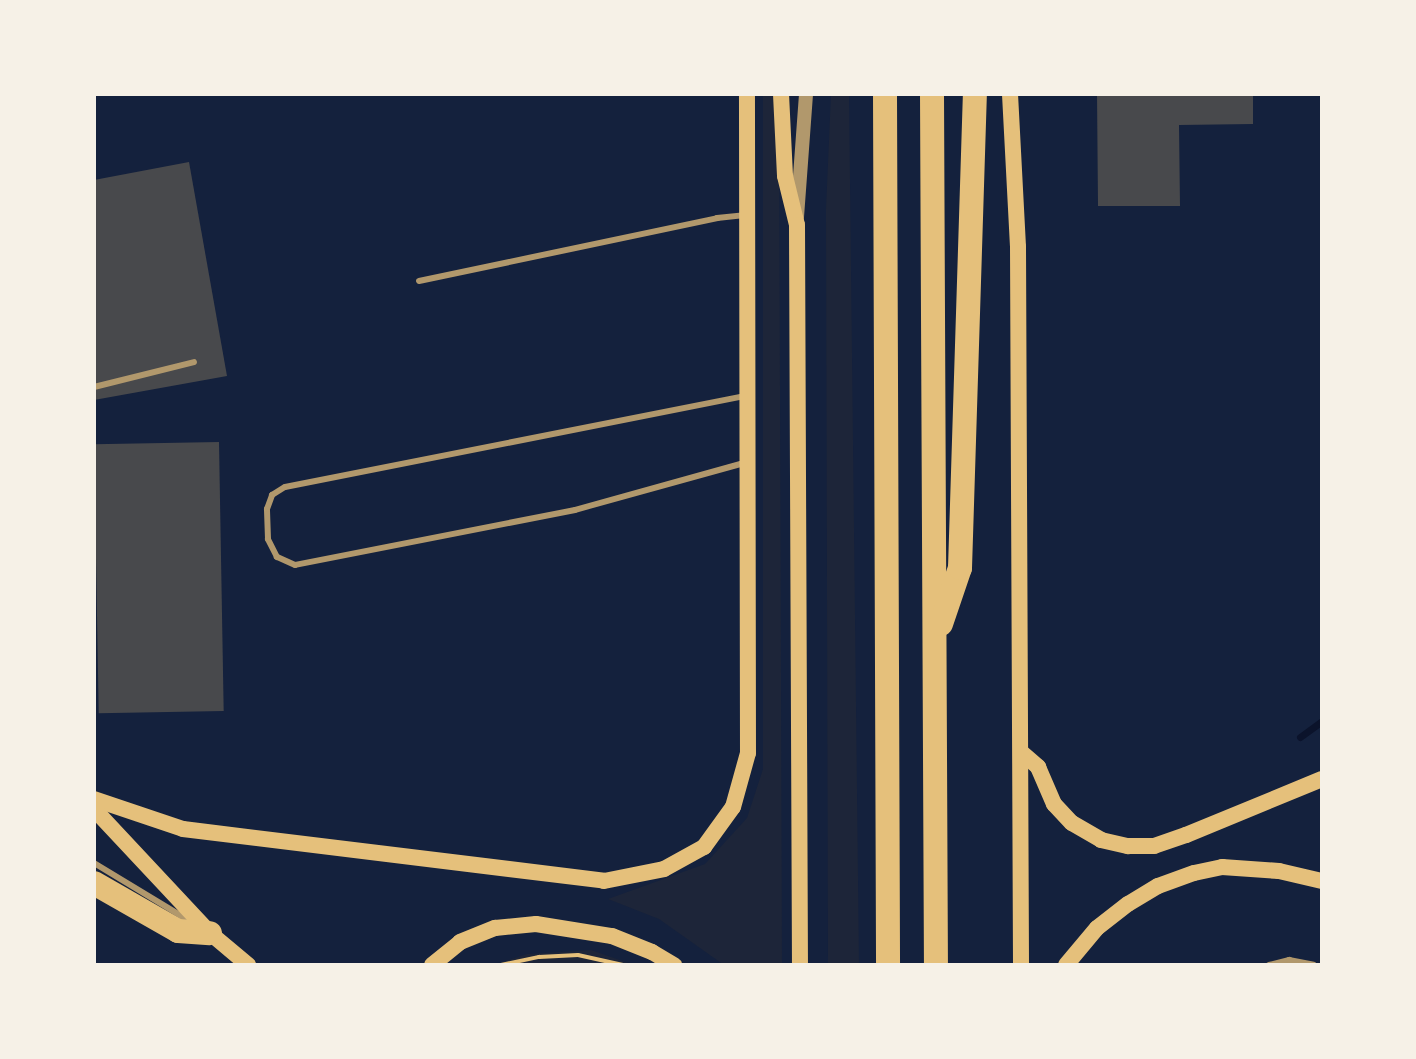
<!DOCTYPE html>
<html>
<head>
<meta charset="utf-8">
<style>
	body { margin:0 }
	#map { position:relative; width:1416px; height:1059px; overflow:hidden; background:#14213d; font-family:Montserrat,sans-serif }
	div>[style] { position:absolute }
	[style*='--x'] { left:calc(var(--x)*1px); top:calc(var(--y)*1px); width:calc(var(--w)*1px); rotate:calc(var(--a)*1deg) }
	.green>* { inset:0; background:#1d2539 }
	.stream>* { height:7px; margin:-3.5px; padding:0 3.5px; transform-origin:3.5px; border-radius:3.5px; background:#0b132b }
	.building>* { inset:0; background:#48494c; transform-origin:0 0 }
	.path>* { height:4px; margin:-2px; padding:0 2px; transform-origin:2px; border-radius:2px; background:#e5c07b }
	.service>* { height:6px; margin:-3px; padding:0 3px; transform-origin:3px; border-radius:3px; background:#b1986c }
	.tertiary>* { height:14px; margin:-7px; padding:0 7px; transform-origin:7px; border-radius:7px; background:#b1986c }
	.secondary>* { height:16px; margin:-8px; padding:0 8px; transform-origin:8px; border-radius:8px; background:#e5c07b }
	.motorway>* { height:24px; margin:-12px; padding:0 12px; transform-origin:12px; border-radius:12px; background:#e5c07b }
	span { translate:-50% -50%; white-space:nowrap; text-align:center; line-height:1.15; -webkit-text-stroke:6px #f6f1e7; paint-order:stroke }
	.frame { position:absolute; inset:0; border:96px solid #f6f1e7; pointer-events:none }
</style>
</head>
<body>
<div id="map">
	<div class="green">
		<div style="clip-path:polygon(763px 94px,776px 94px,779px 107px,782px 965px,724px 965px,659px 919px,608px 899px,705px 864px,747px 818px,763px 769px)"></div>
		<div style="clip-path:polygon(831px 94px,849px 94px,859px 965px,828px 965px,826px 209px)"></div>
		<div style="clip-path:polygon(591px 950px,634px 965px,494px 965px,527px 954px)"></div>
	</div>
	<div class="stream">
		<div style="--x:1300;--y:737;--w:27;--a:-36"></div>
	</div>
	<div class="building">
		<div style="clip-path:polygon(1097px 94px,1253px 94px,1253px 124px,1179px 125px,1180px 206px,1098px 206px)"></div>
		<div style="clip-path:polygon(189px 162px,227px 376px,94px 400px,94px 180px)"></div>
		<div style="left:219px;top:442px;width:269px;height:125px;rotate:89deg"></div>
	</div>
	<div class="path">
		<div style="--x:501;--y:965;--w:39;--a:-12"></div>
		<div style="--x:539;--y:957;--w:39;--a:-3"></div>
		<div style="--x:578;--y:955;--w:46;--a:12.5"></div>
	</div>
	<div class="service">
		<div style="--x:419;--y:281;--w:305;--a:-11.9"></div>
		<div style="--x:717;--y:218;--w:30;--a:-6"></div>
		<div style="--x:94;--y:387;--w:103;--a:-14"></div>
		<div style="--x:744;--y:463;--w:175;--a:164.5"></div>
		<div style="--x:575;--y:510;--w:285;--a:168.9"></div>
		<div style="--x:295;--y:565;--w:20;--a:-156"></div>
		<div style="--x:277;--y:557;--w:20;--a:-117"></div>
		<div style="--x:268;--y:539;--w:30;--a:-92"></div>
		<div style="--x:267;--y:509;--w:15;--a:-70"></div>
		<div style="--x:272;--y:495;--w:15;--a:-32"></div>
		<div style="--x:285;--y:487;--w:468;--a:-11.2"></div>
		<div style="--x:94;--y:863;--w:116;--a:31.2"></div>
		<div style="--x:1269;--y:965;--w:21;--a:-14"></div>
		<div style="--x:1289;--y:960;--w:25;--a:11"></div>
	</div>
	<div class="tertiary">
		<div style="--x:797;--y:217;--w:123;--a:-85.8"></div>
	</div>
	<div class="secondary">
		<div style="--x:781;--y:94;--w:82;--a:87.2"></div>
		<div style="--x:785;--y:176;--w:50;--a:76.2"></div>
		<div style="--x:797;--y:225;--w:740;--a:89.77"></div>
		<div style="--x:1010;--y:94;--w:153;--a:87"></div>
		<div style="--x:1018;--y:247;--w:718;--a:89.76"></div>
		<div style="--x:1021;--y:752;--w:23;--a:41"></div>
		<div style="--x:1038;--y:767;--w:40;--a:66.6"></div>
		<div style="--x:1054;--y:804;--w:26;--a:47"></div>
		<div style="--x:1072;--y:823;--w:34;--a:30"></div>
		<div style="--x:1101;--y:840;--w:28;--a:13"></div>
		<div style="--x:1128;--y:846;--w:26;--a:0"></div>
		<div style="--x:1154;--y:846;--w:34;--a:-19"></div>
		<div style="--x:1186;--y:835;--w:147;--a:-22.4"></div>
		<div style="--x:94;--y:799;--w:94;--a:18.6"></div>
		<div style="--x:183;--y:829;--w:424;--a:7"></div>
		<div style="--x:604;--y:881;--w:61;--a:-11.3"></div>
		<div style="--x:664;--y:869;--w:46;--a:-28.8"></div>
		<div style="--x:704;--y:847;--w:49;--a:-54.1"></div>
		<div style="--x:733;--y:807;--w:56;--a:-74.5"></div>
		<div style="--x:748;--y:753;--w:659;--a:-90.09"></div>
		<div style="--x:94;--y:809;--w:170;--a:46.9"></div>
		<div style="--x:210;--y:933;--w:50;--a:40.1"></div>
		<div style="--x:432;--y:965;--w:36;--a:-39"></div>
		<div style="--x:460;--y:942;--w:38;--a:-22"></div>
		<div style="--x:495;--y:928;--w:41;--a:-5.6"></div>
		<div style="--x:536;--y:924;--w:77;--a:9"></div>
		<div style="--x:612;--y:936;--w:43;--a:21.8"></div>
		<div style="--x:652;--y:952;--w:26;--a:31"></div>
		<div style="--x:1066;--y:965;--w:48;--a:-50"></div>
		<div style="--x:1097;--y:928;--w:39;--a:-38"></div>
		<div style="--x:1128;--y:904;--w:35;--a:-31"></div>
		<div style="--x:1158;--y:886;--w:38;--a:-20"></div>
		<div style="--x:1194;--y:873;--w:29;--a:-12"></div>
		<div style="--x:1222;--y:867;--w:57;--a:4"></div>
		<div style="--x:1279;--y:871;--w:44;--a:13.1"></div>
	</div>
	<div class="motorway">
		<div style="--x:885;--y:94;--w:871;--a:89.8"></div>
		<div style="--x:932;--y:94;--w:871;--a:89.74"></div>
		<div style="--x:941;--y:624;--w:59;--a:-71.3"></div>
		<div style="--x:960;--y:568;--w:474;--a:-88.2"></div>
		<div style="--x:94;--y:883;--w:97;--a:29.7"></div>
		<div style="--x:178;--y:931;--w:32;--a:4"></div>
	</div>
	<div class="frame"></div>
</div>
</body>
</html>
